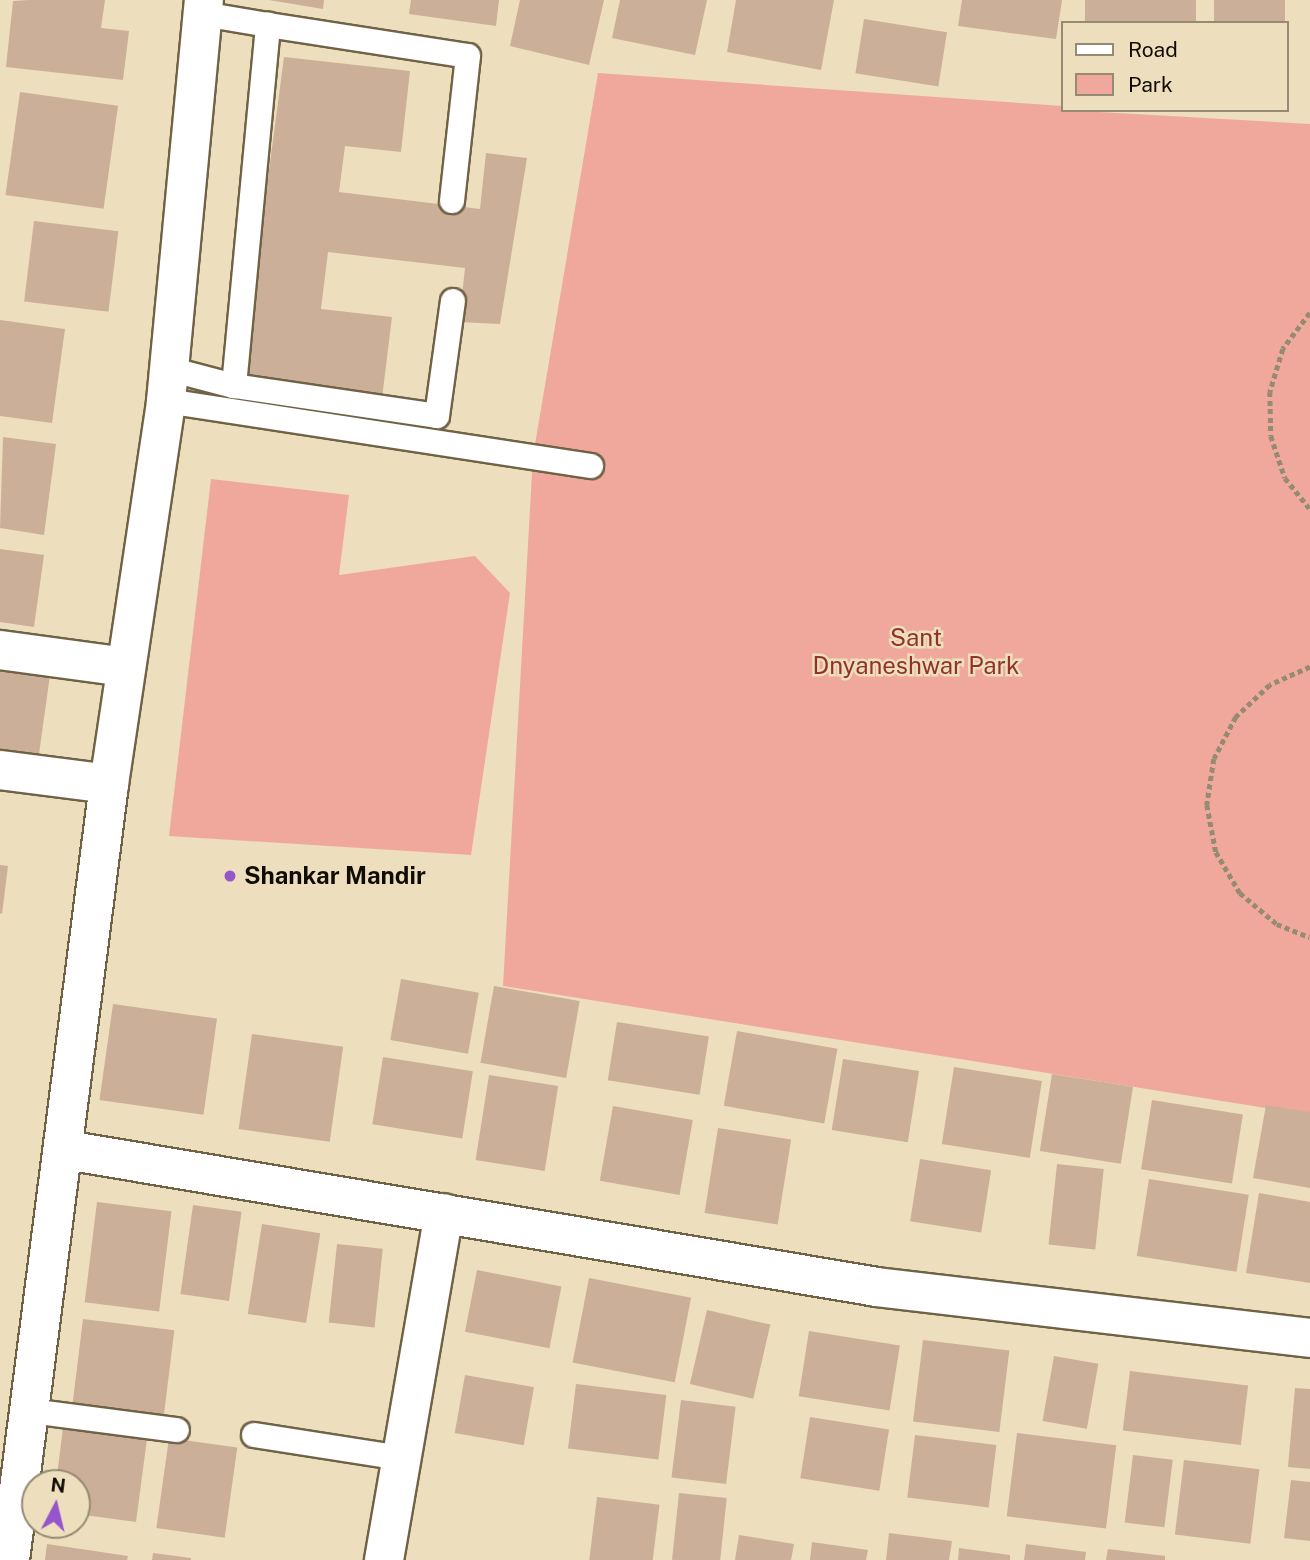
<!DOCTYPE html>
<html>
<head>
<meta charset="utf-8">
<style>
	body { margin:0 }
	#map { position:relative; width:1310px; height:1560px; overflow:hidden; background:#eddebd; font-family:"Public Sans",sans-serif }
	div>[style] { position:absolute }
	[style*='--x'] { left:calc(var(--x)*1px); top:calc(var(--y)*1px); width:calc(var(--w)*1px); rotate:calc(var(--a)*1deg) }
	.green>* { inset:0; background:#f0a89c }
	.building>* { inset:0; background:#ccaf99; transform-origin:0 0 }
	.path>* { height:4.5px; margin-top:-2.25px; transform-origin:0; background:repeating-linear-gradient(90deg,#958a72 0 5px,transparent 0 8.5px) }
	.roads { filter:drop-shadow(2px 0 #706246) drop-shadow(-2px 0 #706246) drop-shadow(0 2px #706246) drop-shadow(0 -2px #706246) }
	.service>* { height:24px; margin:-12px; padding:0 12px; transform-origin:12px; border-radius:12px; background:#fff }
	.minor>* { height:38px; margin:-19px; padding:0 19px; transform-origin:19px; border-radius:19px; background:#fff }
	.dots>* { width:19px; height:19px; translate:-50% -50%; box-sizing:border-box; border:4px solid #eddebd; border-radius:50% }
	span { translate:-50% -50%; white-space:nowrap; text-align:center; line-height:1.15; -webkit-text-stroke:5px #eddebd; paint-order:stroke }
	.park-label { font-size:24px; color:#933328 }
	.poi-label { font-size:24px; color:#110c03; font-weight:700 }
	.left { translate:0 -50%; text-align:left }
	.legend { position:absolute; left:1061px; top:21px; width:228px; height:91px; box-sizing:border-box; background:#eddebd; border:2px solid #958a73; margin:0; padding:9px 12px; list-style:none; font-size:21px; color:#110c03 }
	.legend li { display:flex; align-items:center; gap:14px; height:35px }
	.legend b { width:35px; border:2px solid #958a73 }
	.north { position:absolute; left:21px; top:1469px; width:70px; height:70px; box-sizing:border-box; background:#eddebd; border:2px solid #958a73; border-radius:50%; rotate:7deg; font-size:19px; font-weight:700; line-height:28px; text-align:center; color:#110c03 }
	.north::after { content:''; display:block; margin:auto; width:24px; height:32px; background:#9555cb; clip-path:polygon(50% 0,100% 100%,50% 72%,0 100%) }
</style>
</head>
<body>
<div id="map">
	<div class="green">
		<div style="clip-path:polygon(598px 73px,1063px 106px,1063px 110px,1310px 124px,1310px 1115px,503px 986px,533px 456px)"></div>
		<div style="clip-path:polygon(211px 479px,349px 495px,339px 575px,475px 556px,510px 593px,471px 855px,169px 836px)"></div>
	</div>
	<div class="building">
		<div style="clip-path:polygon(30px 0,105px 0,101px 28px,129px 31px,123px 80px,6px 67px,13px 1px)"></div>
		<div style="clip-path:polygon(269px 0,324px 0,323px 9px)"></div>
		<div style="clip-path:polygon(411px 0,499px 0,496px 26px,409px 14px)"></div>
		<div style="clip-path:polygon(520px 0,604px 0,589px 65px,510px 46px)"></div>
		<div style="clip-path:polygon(620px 0,707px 0,695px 55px,612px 38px)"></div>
		<div style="clip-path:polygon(736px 0,834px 0,821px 70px,727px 52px)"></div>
		<div style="clip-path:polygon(962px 0,1062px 0,1056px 39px,958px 26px)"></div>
		<div style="left:1085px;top:0;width:111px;height:23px"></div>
		<div style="left:1214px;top:0;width:71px;height:23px"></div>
		<div style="left:864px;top:19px;width:84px;height:55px;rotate:9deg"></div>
		<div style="clip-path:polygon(284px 57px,410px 71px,401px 152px,345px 146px,339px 192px,480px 209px,486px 153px,527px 158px,500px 324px,459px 322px,465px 268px,328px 252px,321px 309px,392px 317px,382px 398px,241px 382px)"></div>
		<div style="left:20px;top:92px;width:99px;height:104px;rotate:8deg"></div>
		<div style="left:34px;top:221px;width:85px;height:81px;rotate:7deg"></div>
		<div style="clip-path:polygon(0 320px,65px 329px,52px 423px,0 416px)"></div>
		<div style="clip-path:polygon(3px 437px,56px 444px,44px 535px,0 528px)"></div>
		<div style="clip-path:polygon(0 549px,44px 555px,34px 627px,0 622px)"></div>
		<div style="clip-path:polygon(0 668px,50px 675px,38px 761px,0 755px)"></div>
		<div style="clip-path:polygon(0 865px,8px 866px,2px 914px,0 913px)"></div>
		<div style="left:401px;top:979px;width:79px;height:62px;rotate:10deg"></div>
		<div style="left:494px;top:986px;width:87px;height:78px;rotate:10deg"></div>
		<div style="left:113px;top:1004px;width:105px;height:97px;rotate:8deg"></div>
		<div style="left:617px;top:1022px;width:93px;height:59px;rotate:9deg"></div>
		<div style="left:737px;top:1031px;width:102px;height:76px;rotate:10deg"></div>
		<div style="left:252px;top:1034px;width:92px;height:96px;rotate:8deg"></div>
		<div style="left:383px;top:1057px;width:91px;height:68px;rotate:9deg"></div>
		<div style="left:843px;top:1059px;width:77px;height:72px;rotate:9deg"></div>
		<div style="left:954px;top:1067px;width:89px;height:78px;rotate:9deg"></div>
		<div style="left:1052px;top:1074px;width:82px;height:78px;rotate:9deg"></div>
		<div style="left:489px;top:1075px;width:70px;height:86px;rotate:9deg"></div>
		<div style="left:1152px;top:1100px;width:92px;height:70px;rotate:9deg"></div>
		<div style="clip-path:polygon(1266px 1105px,1310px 1112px,1310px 1188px,1253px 1178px)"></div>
		<div style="left:613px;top:1106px;width:81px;height:76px;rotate:10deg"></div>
		<div style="left:718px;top:1128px;width:74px;height:86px;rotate:9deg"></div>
		<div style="left:920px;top:1159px;width:72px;height:63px;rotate:9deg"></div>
		<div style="left:1057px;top:1164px;width:47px;height:81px;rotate:6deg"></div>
		<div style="left:1149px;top:1179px;width:101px;height:78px;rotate:9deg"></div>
		<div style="clip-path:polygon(1259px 1193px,1310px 1202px,1310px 1283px,1246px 1273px)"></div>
		<div style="left:97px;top:1202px;width:75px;height:101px;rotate:7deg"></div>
		<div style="left:193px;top:1205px;width:49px;height:90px;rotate:8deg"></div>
		<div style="left:262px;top:1224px;width:59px;height:91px;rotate:9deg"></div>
		<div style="left:337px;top:1244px;width:46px;height:79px;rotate:6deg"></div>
		<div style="left:477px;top:1270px;width:86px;height:63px;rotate:11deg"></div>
		<div style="left:589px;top:1278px;width:104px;height:86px;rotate:11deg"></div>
		<div style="left:707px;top:1310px;width:65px;height:76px;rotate:13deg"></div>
		<div style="left:83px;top:1319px;width:92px;height:86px;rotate:7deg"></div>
		<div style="left:809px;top:1331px;width:92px;height:66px;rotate:9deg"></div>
		<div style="left:923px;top:1340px;width:87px;height:82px;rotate:7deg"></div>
		<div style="left:1054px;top:1356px;width:45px;height:66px;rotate:10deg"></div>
		<div style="left:1130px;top:1371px;width:119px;height:60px;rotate:7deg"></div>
		<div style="left:465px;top:1375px;width:70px;height:59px;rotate:10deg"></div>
		<div style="left:576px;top:1384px;width:91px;height:65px;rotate:7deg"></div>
		<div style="clip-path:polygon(1295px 1388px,1310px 1389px,1310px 1469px,1288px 1467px)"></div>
		<div style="left:681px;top:1400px;width:55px;height:78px;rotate:7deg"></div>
		<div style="left:810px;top:1417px;width:80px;height:62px;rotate:9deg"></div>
		<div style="clip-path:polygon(63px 1428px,147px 1439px,136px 1522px,77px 1514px,77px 1483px,56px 1483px)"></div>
		<div style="left:1017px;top:1433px;width:100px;height:84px;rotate:7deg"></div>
		<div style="left:915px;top:1435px;width:82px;height:63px;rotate:7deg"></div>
		<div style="left:169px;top:1438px;width:69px;height:91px;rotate:8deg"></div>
		<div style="left:1133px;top:1455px;width:40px;height:68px;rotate:7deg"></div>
		<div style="left:1184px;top:1460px;width:76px;height:75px;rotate:7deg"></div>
		<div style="clip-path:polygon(1291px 1480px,1310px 1482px,1310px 1541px,1284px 1538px)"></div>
		<div style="left:679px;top:1493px;width:48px;height:67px;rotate:6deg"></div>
		<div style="left:597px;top:1497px;width:63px;height:64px;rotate:7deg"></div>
		<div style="clip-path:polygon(889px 1533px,952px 1541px,949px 1560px,886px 1560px)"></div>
		<div style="clip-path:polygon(739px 1535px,794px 1544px,791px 1560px,735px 1560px)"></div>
		<div style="clip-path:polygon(812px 1542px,868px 1550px,866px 1560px,810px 1560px)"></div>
		<div style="clip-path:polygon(47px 1544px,128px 1556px,127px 1560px,45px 1560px)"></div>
		<div style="clip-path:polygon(1026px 1544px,1086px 1552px,1085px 1560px,1024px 1560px)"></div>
		<div style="clip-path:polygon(959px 1548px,1010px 1555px,1010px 1560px,958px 1560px)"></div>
		<div style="clip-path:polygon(1108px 1549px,1165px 1556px,1165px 1560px,1106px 1560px)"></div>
		<div style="clip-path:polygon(153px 1553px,191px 1558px,191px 1560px,152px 1560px)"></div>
	</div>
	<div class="path">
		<div style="--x:1310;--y:313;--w:45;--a:126.9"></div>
		<div style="--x:1283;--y:349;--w:45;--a:106.8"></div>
		<div style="--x:1270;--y:392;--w:44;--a:88.7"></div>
		<div style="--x:1271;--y:436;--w:44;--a:71.6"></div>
		<div style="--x:1285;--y:478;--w:40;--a:51"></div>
		<div style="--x:1310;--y:667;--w:44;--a:155.8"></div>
		<div style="--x:1270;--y:685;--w:47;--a:136.7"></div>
		<div style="--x:1236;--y:717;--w:47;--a:117.6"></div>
		<div style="--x:1214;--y:759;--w:47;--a:98.7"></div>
		<div style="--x:1207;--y:805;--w:48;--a:79.2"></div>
		<div style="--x:1216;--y:852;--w:48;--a:59.7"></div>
		<div style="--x:1240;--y:893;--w:48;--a:40"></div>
		<div style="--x:1277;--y:924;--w:35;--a:22"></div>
	</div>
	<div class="roads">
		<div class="service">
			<div style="--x:203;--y:14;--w:66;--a:9.6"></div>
			<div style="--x:169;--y:369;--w:67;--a:14.7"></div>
			<div style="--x:234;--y:386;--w:363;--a:-84.6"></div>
			<div style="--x:268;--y:25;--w:202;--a:8.8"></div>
			<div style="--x:468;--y:56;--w:146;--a:96.3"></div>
			<div style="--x:234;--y:386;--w:205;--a:8.4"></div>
			<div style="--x:437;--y:416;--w:116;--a:-82.1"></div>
			<div style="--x:166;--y:401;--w:430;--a:8.7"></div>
			<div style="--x:30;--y:1411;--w:148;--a:7.4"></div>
			<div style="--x:254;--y:1435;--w:149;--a:8.9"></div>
		</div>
		<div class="minor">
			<div style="--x:0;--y:650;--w:127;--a:7.7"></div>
			<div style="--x:0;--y:770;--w:110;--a:7.3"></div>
			<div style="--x:66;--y:1150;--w:822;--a:9.59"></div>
			<div style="--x:877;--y:1287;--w:436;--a:6.7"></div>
			<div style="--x:10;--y:1560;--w:782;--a:-82.73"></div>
			<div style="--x:109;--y:784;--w:387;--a:-81.5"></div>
			<div style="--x:166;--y:401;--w:403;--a:-84.6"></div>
			<div style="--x:384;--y:1560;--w:352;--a:-80.2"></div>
		</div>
	</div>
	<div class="dots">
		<div style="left:230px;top:876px;background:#9555cb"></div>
	</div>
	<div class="park-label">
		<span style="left:916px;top:652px">Sant<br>Dnyaneshwar Park</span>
	</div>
	<div class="poi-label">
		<span class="left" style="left:244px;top:876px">Shankar Mandir</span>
	</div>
	<ul class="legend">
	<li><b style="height:9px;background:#fff"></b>Road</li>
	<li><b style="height:19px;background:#f0a89c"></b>Park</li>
	</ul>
	<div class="north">N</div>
</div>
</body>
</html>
